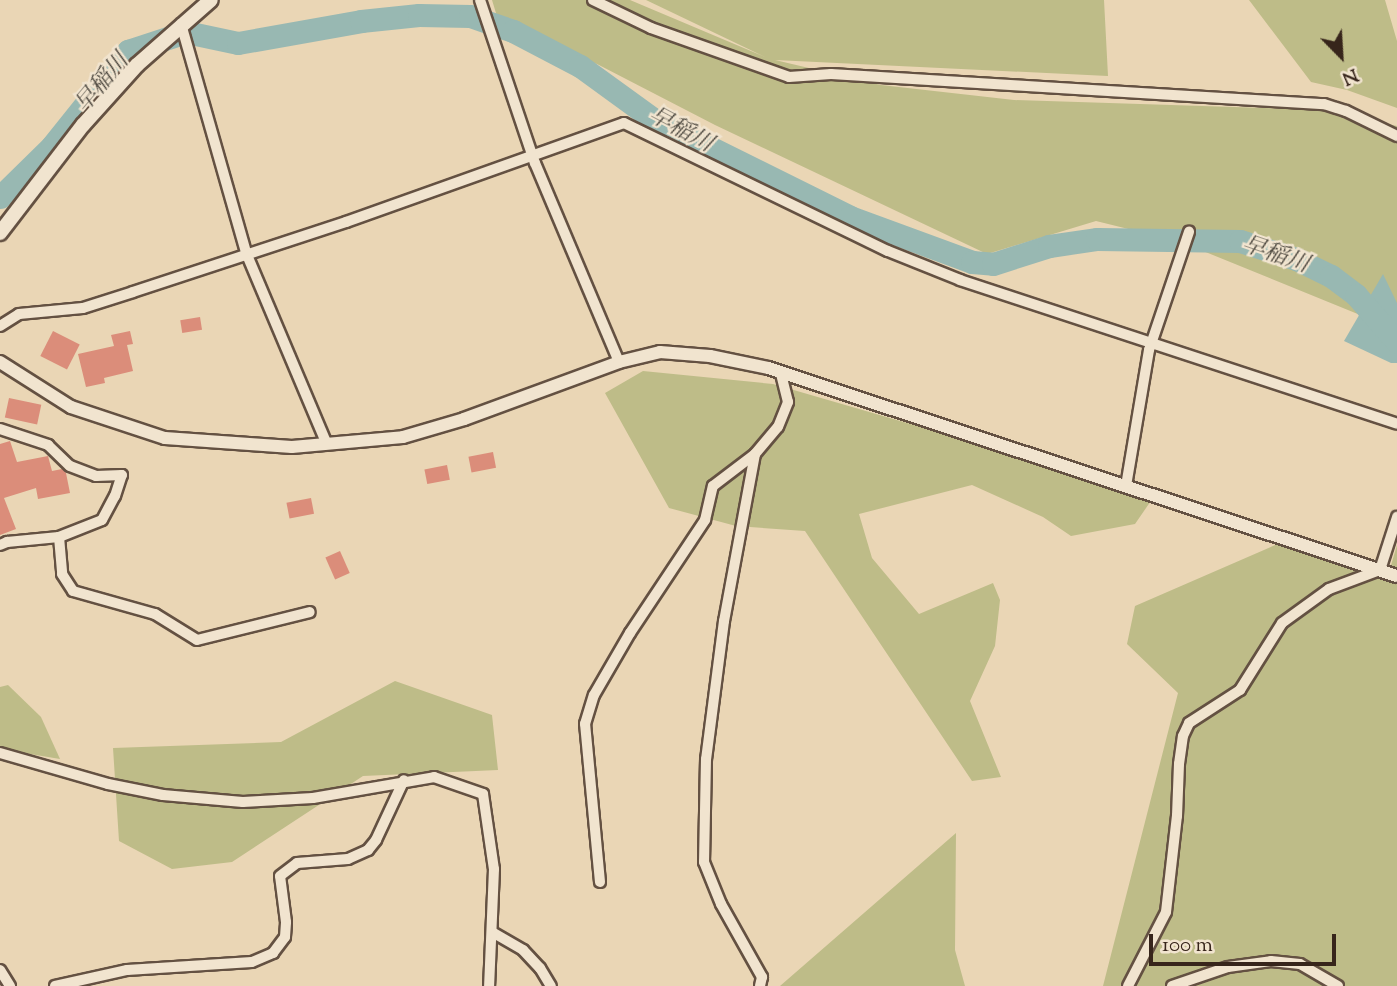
<!DOCTYPE html>
<html>
<head>
<meta charset="utf-8">
<style>
	body { margin:0 }
	#map { position:relative; width:1397px; height:986px; overflow:hidden; background:#ead6b5; font-family:"Sorts Mill Goudy","Noto Serif JP",serif }
	div>[style] { position:absolute }
	[style*='--x'] { left:calc(var(--x)*1px); top:calc(var(--y)*1px); width:calc(var(--w)*1px); rotate:calc(var(--a)*1deg) }
	.green>* { inset:0; background:#bebc88 }
	.water>* { inset:0; background:#98b8b2 }
	.river>* { height:23px; margin:-11.5px; padding:0 11.5px; transform-origin:11.5px; border-radius:11.5px; background:#98b8b2 }
	.building>* { inset:0; background:#db8d7a; transform-origin:0 0 }
	.roads { filter:drop-shadow(2px 0 #645142) drop-shadow(-2px 0 #645142) drop-shadow(0 2px #645142) drop-shadow(0 -2px #645142) }
	.minor>* { height:10px; margin:-5px; padding:0 5px; transform-origin:5px; border-radius:5px; background:#f1e4cf }
	.tertiary>* { height:12px; margin:-6px; padding:0 6px; transform-origin:6px; border-radius:6px; background:#f1e4cf }
	.secondary>* { height:14px; margin:-7px; padding:0 7px; transform-origin:7px; border-radius:7px; background:#f1e4cf }
	span { translate:-50% -50%; white-space:nowrap; text-align:center; line-height:1.15; -webkit-text-stroke:5px #f1e4cf; paint-order:stroke }
	.water-label { font-size:23px; color:#4f4a41; font-style:italic }
	.north { position:absolute; left:1306px; top:21px; width:70px; height:70px; -webkit-text-stroke:5px #f1e4cf; paint-order:stroke; rotate:156deg; font-size:19px; font-weight:700; line-height:28px; text-align:center; color:#37251b }
	.north::after { content:''; display:block; margin:auto; width:24px; height:32px; background:#37251b; clip-path:polygon(50% 0,100% 100%,50% 72%,0 100%) }
	.scale { position:absolute; left:1149px; top:934px; width:187px; height:32px; box-sizing:border-box; border:4px solid #37251b; border-top:0; padding-left:9px; font-size:21px; line-height:24px; white-space:nowrap; color:#37251b; -webkit-text-stroke:5px #f1e4cf; paint-order:stroke }
</style>
</head>
<body>
<div id="map">
	<div class="green">
		<div style="clip-path:polygon(492px 0,630px 0,765px 57px,646px 0,1104px 0,1108px 76px,775px 60px,881px 85px,1014px 100px,1326px 110px,1397px 126px,1397px 330px,1181px 242px,1096px 221px,987px 254px,715px 125px,597px 64px,502px 33px)"></div>
		<div style="clip-path:polygon(1249px 0,1385px 0,1397px 41px,1397px 108px,1347px 90px,1311px 82px)"></div>
		<div style="clip-path:polygon(643px 371px,773px 384px,1155px 495px,1135px 524px,1071px 536px,1043px 517px,972px 485px,859px 514px,872px 558px,919px 614px,993px 583px,1000px 600px,995px 646px,970px 701px,1001px 777px,972px 781px,805px 531px,736px 526px,669px 508px,605px 393px)"></div>
		<div style="clip-path:polygon(1289px 539px,1389px 572px,1397px 545px,1397px 986px,1103px 986px,1178px 693px,1127px 644px,1135px 606px)"></div>
		<div style="clip-path:polygon(395px 681px,492px 715px,498px 770px,363px 776px,232px 862px,172px 869px,119px 841px,113px 748px,281px 742px)"></div>
		<div style="clip-path:polygon(8px 685px,41px 717px,60px 759px,0 749px,0 687px)"></div>
		<div style="clip-path:polygon(956px 833px,955px 950px,965px 986px,780px 986px)"></div>
	</div>
	<div class="water">
		<div style="clip-path:polygon(1383px 274px,1397px 303px,1397px 363px,1391px 363px,1344px 341px)"></div>
	</div>
	<div class="river">
		<div style="--x:0;--y:197;--w:73;--a:-44.4"></div>
		<div style="--x:52;--y:146;--w:122;--a:-51.3"></div>
		<div style="--x:128;--y:51;--w:61;--a:-18.1"></div>
		<div style="--x:186;--y:32;--w:53;--a:11.9"></div>
		<div style="--x:238;--y:43;--w:125;--a:-10.1"></div>
		<div style="--x:361;--y:21;--w:58;--a:-5.9"></div>
		<div style="--x:419;--y:15;--w:51;--a:1.1"></div>
		<div style="--x:470;--y:16;--w:46;--a:19.2"></div>
		<div style="--x:513;--y:31;--w:76;--a:27.6"></div>
		<div style="--x:580;--y:66;--w:90;--a:36"></div>
		<div style="--x:653;--y:119;--w:220;--a:26.4"></div>
		<div style="--x:850;--y:217;--w:130;--a:20.2"></div>
		<div style="--x:972;--y:262;--w:21;--a:5"></div>
		<div style="--x:993;--y:264;--w:59;--a:-17.8"></div>
		<div style="--x:1049;--y:246;--w:49;--a:-8.3"></div>
		<div style="--x:1097;--y:239;--w:143;--a:0.8"></div>
		<div style="--x:1240;--y:241;--w:59;--a:17.8"></div>
		<div style="--x:1296;--y:259;--w:39;--a:26"></div>
		<div style="--x:1331;--y:276;--w:31;--a:37"></div>
		<div style="--x:1356;--y:295;--w:62;--a:48.9"></div>
	</div>
	<div class="building">
		<div style="left:200px;top:317px;width:13px;height:20px;rotate:81deg"></div>
		<div style="left:53px;top:331px;width:30px;height:28px;rotate:27deg"></div>
		<div style="clip-path:polygon(130px 331px,133px 344px,127px 345px,133px 371px,104px 378px,105px 383px,86px 387px,78px 354px,114px 346px,111px 335px)"></div>
		<div style="left:9px;top:398px;width:33px;height:20px;rotate:12deg"></div>
		<div style="clip-path:polygon(10px 441px,17px 462px,48px 456px,52px 471px,62px 469px,66px 473px,70px 493px,38px 499px,36px 488px,4px 498px,16px 529px,0 535px,0 444px)"></div>
		<div style="left:493px;top:452px;width:16px;height:25px;rotate:79deg"></div>
		<div style="left:447px;top:465px;width:15px;height:23px;rotate:79deg"></div>
		<div style="left:311px;top:498px;width:16px;height:25px;rotate:79deg"></div>
		<div style="left:340px;top:551px;width:24px;height:16px;rotate:66deg"></div>
	</div>
	<div class="roads">
		<div class="minor">
			<div style="--x:480;--y:0;--w:172;--a:71.4"></div>
			<div style="--x:535;--y:163;--w:216;--a:67.1"></div>
			<div style="--x:593;--y:0;--w:64;--a:25.8"></div>
			<div style="--x:651;--y:28;--w:146;--a:19.5"></div>
			<div style="--x:789;--y:77;--w:42;--a:-4.1"></div>
			<div style="--x:831;--y:74;--w:494;--a:3.5"></div>
			<div style="--x:1324;--y:104;--w:23;--a:18"></div>
			<div style="--x:1346;--y:111;--w:57;--a:26.1"></div>
			<div style="--x:181;--y:24;--w:240;--a:74.1"></div>
			<div style="--x:247;--y:255;--w:205;--a:67.1"></div>
			<div style="--x:0;--y:326;--w:22;--a:-32"></div>
			<div style="--x:19;--y:314;--w:64;--a:-5.4"></div>
			<div style="--x:83;--y:308;--w:52;--a:-17.7"></div>
			<div style="--x:133;--y:292;--w:224;--a:-18.2"></div>
			<div style="--x:346;--y:222;--w:295;--a:-19.6"></div>
			<div style="--x:624;--y:123;--w:293;--a:25.9"></div>
			<div style="--x:888;--y:251;--w:78;--a:21.9"></div>
			<div style="--x:960;--y:280;--w:460;--a:18.2"></div>
			<div style="--x:0;--y:429;--w:51;--a:18.4"></div>
			<div style="--x:48;--y:445;--w:30;--a:44"></div>
			<div style="--x:70;--y:466;--w:28;--a:21"></div>
			<div style="--x:96;--y:476;--w:26;--a:-2"></div>
			<div style="--x:755;--y:454;--w:170;--a:100.5"></div>
			<div style="--x:724;--y:621;--w:139;--a:97.4"></div>
			<div style="--x:706;--y:759;--w:103;--a:91.1"></div>
			<div style="--x:704;--y:862;--w:45;--a:68"></div>
			<div style="--x:721;--y:904;--w:84;--a:60.7"></div>
			<div style="--x:762;--y:977;--w:9;--a:103"></div>
			<div style="--x:1126;--y:486;--w:138;--a:-80.4"></div>
			<div style="--x:1149;--y:350;--w:125;--a:-71.3"></div>
			<div style="--x:59;--y:537;--w:37;--a:85"></div>
			<div style="--x:62;--y:574;--w:20;--a:57"></div>
			<div style="--x:73;--y:591;--w:85;--a:15.7"></div>
			<div style="--x:155;--y:614;--w:49;--a:31.8"></div>
			<div style="--x:197;--y:640;--w:116;--a:-13.9"></div>
			<div style="--x:0;--y:545;--w:8;--a:-23"></div>
			<div style="--x:7;--y:542;--w:52;--a:-5.5"></div>
			<div style="--x:59;--y:537;--w:46;--a:-21.6"></div>
			<div style="--x:102;--y:520;--w:27;--a:-62"></div>
			<div style="--x:115;--y:496;--w:22;--a:-72"></div>
			<div style="--x:0;--y:753;--w:112;--a:16"></div>
			<div style="--x:108;--y:784;--w:56;--a:11.3"></div>
			<div style="--x:163;--y:795;--w:80;--a:5"></div>
			<div style="--x:243;--y:802;--w:70;--a:-3.3"></div>
			<div style="--x:313;--y:798;--w:123;--a:-9.8"></div>
			<div style="--x:434;--y:777;--w:52;--a:19.1"></div>
			<div style="--x:483;--y:794;--w:76;--a:81.7"></div>
			<div style="--x:494;--y:869;--w:117;--a:92.4"></div>
			<div style="--x:600;--y:882;--w:159;--a:-95.4"></div>
			<div style="--x:585;--y:724;--w:30;--a:-73"></div>
			<div style="--x:594;--y:695;--w:72;--a:-59.9"></div>
			<div style="--x:630;--y:633;--w:136;--a:-56.4"></div>
			<div style="--x:705;--y:520;--w:35;--a:-77"></div>
			<div style="--x:713;--y:486;--w:53;--a:-37.3"></div>
			<div style="--x:755;--y:454;--w:35;--a:-50"></div>
			<div style="--x:778;--y:427;--w:27;--a:-68"></div>
			<div style="--x:788;--y:402;--w:30;--a:-104"></div>
			<div style="--x:492;--y:932;--w:36;--a:30"></div>
			<div style="--x:523;--y:950;--w:25;--a:47"></div>
			<div style="--x:540;--y:968;--w:21;--a:59"></div>
			<div style="--x:0;--y:970;--w:19;--a:58"></div>
			<div style="--x:55;--y:986;--w:74;--a:-12.5"></div>
			<div style="--x:127;--y:970;--w:125;--a:-3.7"></div>
			<div style="--x:252;--y:962;--w:23;--a:-23"></div>
			<div style="--x:273;--y:953;--w:20;--a:-53"></div>
			<div style="--x:285;--y:937;--w:15;--a:-86"></div>
			<div style="--x:286;--y:922;--w:46;--a:-97.4"></div>
			<div style="--x:280;--y:876;--w:21;--a:-37"></div>
			<div style="--x:297;--y:863;--w:51;--a:-4.5"></div>
			<div style="--x:348;--y:859;--w:22;--a:-24"></div>
			<div style="--x:368;--y:850;--w:13;--a:-51"></div>
			<div style="--x:376;--y:840;--w:66;--a:-65"></div>
			<div style="--x:1128;--y:986;--w:83;--a:-62.8"></div>
			<div style="--x:1166;--y:912;--w:97;--a:-83.5"></div>
			<div style="--x:1177;--y:816;--w:52;--a:-87.8"></div>
			<div style="--x:1179;--y:764;--w:28;--a:-82"></div>
			<div style="--x:1183;--y:736;--w:14;--a:-65"></div>
			<div style="--x:1189;--y:723;--w:61;--a:-32.9"></div>
			<div style="--x:1240;--y:690;--w:79;--a:-57.9"></div>
			<div style="--x:1282;--y:623;--w:58;--a:-35.9"></div>
			<div style="--x:1329;--y:589;--w:54;--a:-20.4"></div>
			<div style="--x:1380;--y:570;--w:56;--a:-72.2"></div>
			<div style="--x:1172;--y:986;--w:59;--a:-18.7"></div>
			<div style="--x:1228;--y:967;--w:43;--a:-7.9"></div>
			<div style="--x:1271;--y:961;--w:29;--a:6"></div>
			<div style="--x:1300;--y:964;--w:44;--a:30.1"></div>
		</div>
		<div class="tertiary">
			<div style="--x:0;--y:362;--w:84;--a:32.4"></div>
			<div style="--x:71;--y:407;--w:99;--a:18.3"></div>
			<div style="--x:165;--y:438;--w:127;--a:4.1"></div>
			<div style="--x:292;--y:447;--w:111;--a:-5.1"></div>
			<div style="--x:403;--y:437;--w:64;--a:-16.4"></div>
			<div style="--x:464;--y:419;--w:165;--a:-20.2"></div>
			<div style="--x:619;--y:362;--w:42;--a:-13.7"></div>
			<div style="--x:660;--y:352;--w:50;--a:4.6"></div>
			<div style="--x:710;--y:356;--w:59;--a:11.7"></div>
			<div style="--x:768;--y:368;--w:662;--a:18.3"></div>
		</div>
		<div class="secondary">
			<div style="--x:0;--y:233;--w:136;--a:-52.5"></div>
			<div style="--x:83;--y:125;--w:81;--a:-48"></div>
			<div style="--x:137;--y:65;--w:98;--a:-41.3"></div>
		</div>
	</div>
	<div class="water-label">
		<span style="left:103px;top:84px;rotate:-50deg">早稲川</span>
		<span style="left:680px;top:131px;rotate:28deg">早稲川</span>
		<span style="left:1275px;top:256px;rotate:19deg">早稲川</span>
	</div>
	<div class="north">N</div>
	<div class="scale">100 m</div>
</div>
</body>
</html>
